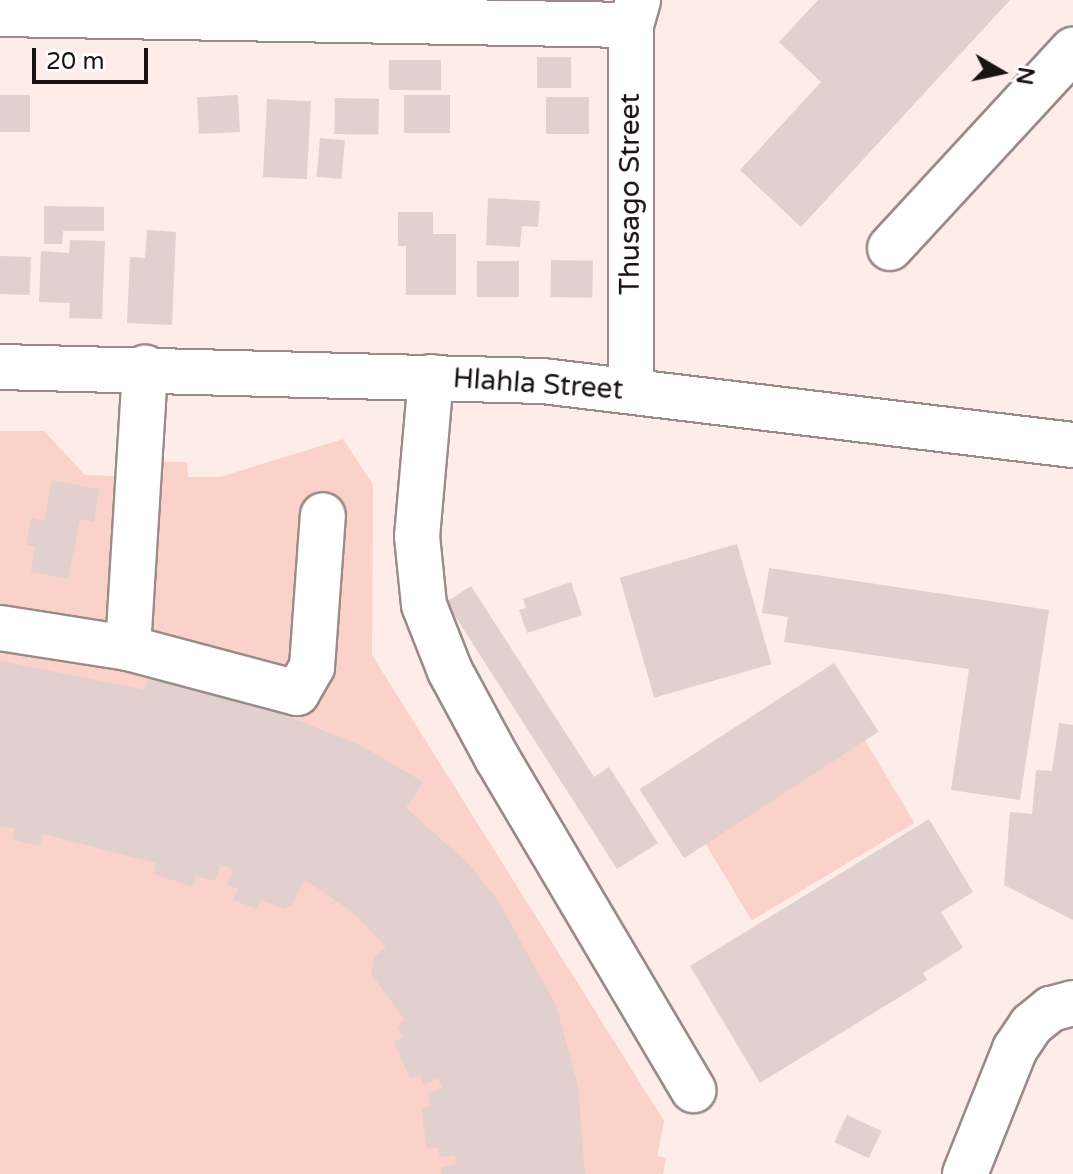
<!DOCTYPE html>
<html>
<head>
<meta charset="utf-8">
<style>
	body { margin:0 }
	#map { position:relative; width:1073px; height:1174px; overflow:hidden; background:#feece9; font-family:"Varela Round",sans-serif }
	div>[style] { position:absolute }
	[style*='--x'] { left:calc(var(--x)*1px); top:calc(var(--y)*1px); width:calc(var(--w)*1px); rotate:calc(var(--a)*1deg) }
	.green>* { inset:0; background:#fbd2c9; transform-origin:0 0 }
	.building>* { inset:0; background:#e1d0cd; transform-origin:0 0 }
	.roads { filter:drop-shadow(2px 0 #9b8b88) drop-shadow(-2px 0 #9b8b88) drop-shadow(0 2px #9b8b88) drop-shadow(0 -2px #9b8b88) }
	.minor>* { height:44px; margin:-22px; padding:0 22px; transform-origin:22px; border-radius:22px; background:#fff }
	span { translate:-50% -50%; white-space:nowrap; text-align:center; line-height:1.15; -webkit-text-stroke:8px #fff; paint-order:stroke }
	.street-label { font-size:28px; color:#191312 }
	.north { position:absolute; left:961px; top:32px; width:80px; height:80px; -webkit-text-stroke:6px #fff; paint-order:stroke; rotate:99deg; font-size:22px; font-weight:700; line-height:32px; text-align:center; color:#191312 }
	.north::after { content:''; display:block; margin:auto; width:28px; height:36px; background:#191312; clip-path:polygon(50% 0,100% 100%,50% 72%,0 100%) }
	.scale { position:absolute; left:32px; top:48px; width:116px; height:36px; box-sizing:border-box; border:4px solid #191312; border-top:0; padding-left:10px; font-size:24px; line-height:28px; white-space:nowrap; color:#191312; -webkit-text-stroke:6px #fff; paint-order:stroke }
</style>
</head>
<body>
<div id="map">
	<div class="green">
		<div style="clip-path:polygon(0 431px,44px 431px,85px 475px,162px 478px,163px 462px,187px 462px,188px 477px,220px 477px,343px 439px,373px 485px,372px 655px,664px 1121px,657px 1156px,666px 1158px,663px 1174px,0 1174px)"></div>
		<div style="left:863px;top:737px;width:100px;height:190px;rotate:59deg"></div>
	</div>
	<div class="building">
		<div style="clip-path:polygon(818px 0,1010px 0,801px 227px,740px 170px,821px 82px,779px 42px)"></div>
		<div style="left:537px;top:57px;width:34px;height:31px"></div>
		<div style="left:389px;top:60px;width:52px;height:30px"></div>
		<div style="left:0;top:95px;width:30px;height:37px"></div>
		<div style="left:238px;top:95px;width:37px;height:41px;rotate:87deg"></div>
		<div style="left:404px;top:95px;width:46px;height:38px"></div>
		<div style="left:546px;top:97px;width:43px;height:37px"></div>
		<div style="left:335px;top:98px;width:44px;height:36px;rotate:1deg"></div>
		<div style="left:267px;top:99px;width:44px;height:78px;rotate:3deg"></div>
		<div style="left:320px;top:138px;width:25px;height:39px;rotate:5deg"></div>
		<div style="clip-path:polygon(488px 198px,540px 201px,538px 227px,522px 226px,520px 247px,486px 245px)"></div>
		<div style="clip-path:polygon(44px 206px,104px 207px,104px 231px,63px 231px,62px 244px,44px 244px)"></div>
		<div style="clip-path:polygon(398px 212px,433px 212px,433px 234px,456px 234px,456px 295px,406px 295px,406px 246px,398px 246px)"></div>
		<div style="clip-path:polygon(147px 230px,176px 232px,172px 325px,127px 323px,130px 257px,145px 258px)"></div>
		<div style="clip-path:polygon(70px 240px,105px 241px,102px 319px,69px 318px,70px 303px,39px 302px,41px 251px,69px 253px)"></div>
		<div style="left:0;top:256px;width:31px;height:38px;rotate:2deg"></div>
		<div style="left:551px;top:260px;width:42px;height:37px;rotate:1deg"></div>
		<div style="left:477px;top:261px;width:42px;height:36px"></div>
		<div style="clip-path:polygon(52px 480px,99px 489px,94px 522px,80px 519px,68px 579px,31px 572px,35px 547px,26px 545px,31px 518px,44px 521px)"></div>
		<div style="left:737px;top:544px;width:125px;height:122px;rotate:74deg"></div>
		<div style="clip-path:polygon(769px 568px,1049px 610px,1020px 800px,951px 790px,969px 669px,784px 642px,788px 617px,762px 613px)"></div>
		<div style="clip-path:polygon(571px 582px,582px 615px,527px 633px,519px 610px,526px 608px,523px 599px)"></div>
		<div style="clip-path:polygon(471px 586px,594px 777px,609px 767px,658px 843px,617px 869px,446px 602px)"></div>
		<div style="clip-path:polygon(0 661px,145px 690px,149px 674px,254px 703px,362px 746px,423px 782px,406px 808px,467px 862px,497px 899px,556px 1005px,578px 1086px,585px 1174px,441px 1174px,442px 1167px,456px 1165px,455px 1155px,440px 1157px,438px 1148px,427px 1149px,421px 1108px,431px 1106px,428px 1093px,442px 1088px,438px 1078px,424px 1085px,420px 1076px,410px 1078px,394px 1042px,403px 1037px,398px 1027px,404px 1019px,371px 974px,374px 958px,386px 947px,352px 912px,305px 880px,291px 905px,284px 909px,261px 900px,257px 909px,233px 900px,238px 889px,227px 885px,233px 869px,221px 865px,215px 881px,196px 876px,193px 887px,154px 874px,156px 863px,43px 834px,40px 846px,13px 840px,15px 829px,0 826px)"></div>
		<div style="left:834px;top:663px;width:82px;height:232px;rotate:57deg"></div>
		<div style="clip-path:polygon(1059px 723px,1073px 725px,1073px 920px,1004px 885px,1010px 812px,1032px 814px,1036px 770px,1052px 771px)"></div>
		<div style="clip-path:polygon(929px 819px,973px 892px,941px 912px,963px 948px,923px 973px,927px 980px,760px 1083px,690px 966px)"></div>
		<div style="left:847px;top:1115px;width:38px;height:30px;rotate:25deg"></div>
	</div>
	<div class="roads">
		<div class="minor">
			<div style="--x:0;--y:14;--w:631;--a:1"></div>
			<div style="--x:890;--y:248;--w:270;--a:-47.3"></div>
			<div style="--x:0;--y:367;--w:543;--a:1.48"></div>
			<div style="--x:543;--y:381;--w:534;--a:6.89"></div>
			<div style="--x:431;--y:377;--w:160;--a:95"></div>
			<div style="--x:417;--y:536;--w:69;--a:84.2"></div>
			<div style="--x:424;--y:605;--w:71;--a:68.5"></div>
			<div style="--x:450;--y:671;--w:99;--a:61.6"></div>
			<div style="--x:497;--y:758;--w:386;--a:59.4"></div>
			<div style="--x:631;--y:390;--w:365;--a:-90"></div>
			<div style="--x:631;--y:25;--w:26;--a:-74"></div>
			<div style="--x:0;--y:628;--w:130;--a:8.9"></div>
			<div style="--x:128;--y:648;--w:175;--a:14.9"></div>
			<div style="--x:297;--y:693;--w:30;--a:-60"></div>
			<div style="--x:312;--y:667;--w:152;--a:-85.9"></div>
			<div style="--x:128;--y:648;--w:281;--a:-86.5"></div>
			<div style="--x:965;--y:1174;--w:135;--a:-68.2"></div>
			<div style="--x:1015;--y:1049;--w:29;--a:-56"></div>
			<div style="--x:1031;--y:1025;--w:26;--a:-39"></div>
			<div style="--x:1051;--y:1009;--w:23;--a:-15"></div>
		</div>
	</div>
	<div class="street-label">
		<span style="left:630px;top:194px;rotate:-90deg">Thusago Street</span>
		<span style="left:538px;top:384px;rotate:4deg">Hlahla Street</span>
	</div>
	<div class="north">N</div>
	<div class="scale">20 m</div>
</div>
</body>
</html>
